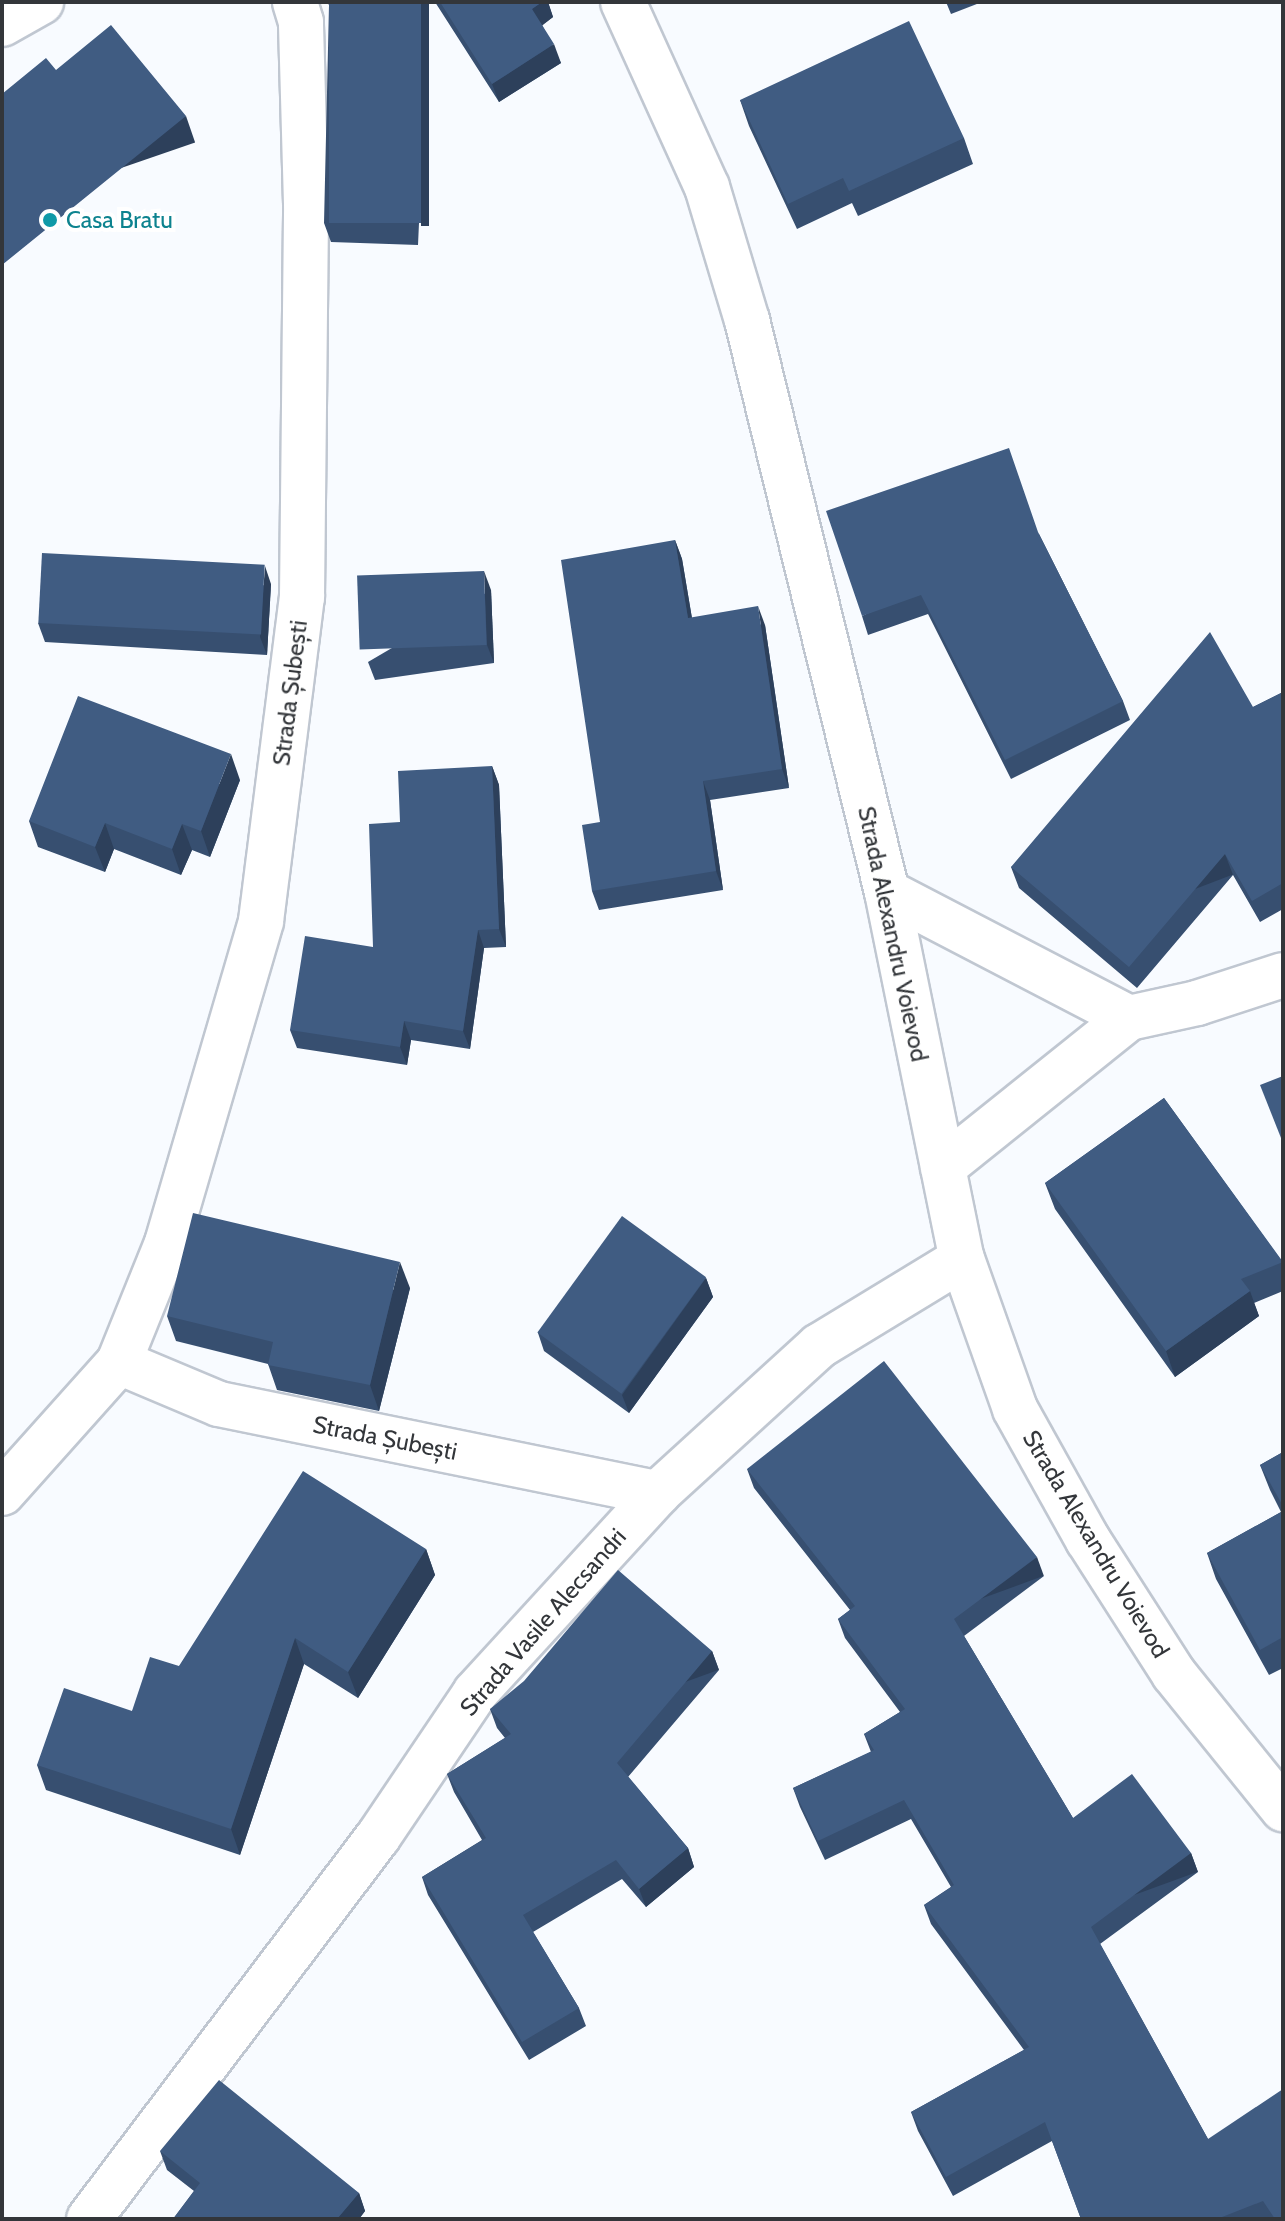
<!DOCTYPE html>
<html>
<head>
<meta charset="utf-8">
<style>
	body { margin:0 }
	#map { position:relative; width:1285px; height:2221px; overflow:hidden; background:#f8fbff; font-family:Cabin,sans-serif }
	div>[style] { position:absolute }
	[style*='--x'] { left:calc(var(--x)*1px); top:calc(var(--y)*1px); width:calc(var(--w)*1px); rotate:calc(var(--a)*1deg) }
	.roads { filter:drop-shadow(2px 0 #c0c7d1) drop-shadow(-2px 0 #c0c7d1) drop-shadow(0 2px #c0c7d1) drop-shadow(0 -2px #c0c7d1) }
	.minor>* { height:44px; margin:-22px; padding:0 22px; transform-origin:22px; border-radius:22px; background:#fff }
	.major>* { height:44px; margin:-22px; padding:0 22px; transform-origin:22px; border-radius:22px; background:#fff }
	.wall>* { inset:0; background:#374f70 }
	.shaded-wall>* { inset:0; background:#2d405b; transform-origin:0 0 }
	.building>* { inset:0; background:#405c82; transform-origin:0 0 }
	.dots>* { width:22px; height:22px; translate:-50% -50%; box-sizing:border-box; border:4px solid #fff; border-radius:50% }
	span { translate:-50% -50%; white-space:nowrap; text-align:center; line-height:1.15; -webkit-text-stroke:8px #fff; paint-order:stroke }
	.culture-label { font-size:24px; color:#0d838f }
	.left { translate:0 -50%; text-align:left }
	.street-label { font-size:24px; color:#33363a }
	.frame { position:absolute; inset:0; border:4px solid #33363a; pointer-events:none }
</style>
</head>
<body>
<div id="map">
	<div class="roads">
		<div class="minor">
			<div style="--x:2;--y:24;--w:45;--a:-29.4"></div>
			<div style="--x:887;--y:892;--w:273;--a:27.5"></div>
			<div style="--x:1129;--y:1018;--w:70;--a:-12.4"></div>
			<div style="--x:1197;--y:1003;--w:90;--a:-18"></div>
			<div style="--x:943;--y:1167;--w:238;--a:-38.7"></div>
			<div style="--x:119;--y:1362;--w:108;--a:22.8"></div>
			<div style="--x:219;--y:1404;--w:448;--a:11.5"></div>
			<div style="--x:2;--y:1493;--w:176;--a:-48.2"></div>
			<div style="--x:119;--y:1362;--w:128;--a:-68"></div>
			<div style="--x:167;--y:1243;--w:335;--a:-73.7"></div>
			<div style="--x:261;--y:921;--w:327;--a:-82.8"></div>
			<div style="--x:302;--y:597;--w:393;--a:-89.4"></div>
			<div style="--x:306;--y:204;--w:182;--a:-91.6"></div>
			<div style="--x:301;--y:22;--w:21;--a:-107"></div>
			<div style="--x:89;--y:2219;--w:479;--a:-52.9"></div>
			<div style="--x:378;--y:1837;--w:174;--a:-56"></div>
			<div style="--x:475;--y:1693;--w:271;--a:-47.5"></div>
			<div style="--x:658;--y:1493;--w:218;--a:-42.4"></div>
			<div style="--x:819;--y:1346;--w:167;--a:-31.3"></div>
		</div>
		<div class="major">
			<div style="--x:623;--y:2;--w:203;--a:65.6"></div>
			<div style="--x:707;--y:187;--w:139;--a:73.3"></div>
			<div style="--x:747;--y:320;--w:589;--a:76.25"></div>
			<div style="--x:887;--y:892;--w:375;--a:78.5"></div>
			<div style="--x:962;--y:1259;--w:159;--a:70.5"></div>
			<div style="--x:1015;--y:1409;--w:150;--a:60.9"></div>
			<div style="--x:1088;--y:1540;--w:159;--a:57.3"></div>
			<div style="--x:1174;--y:1674;--w:174;--a:51.1"></div>
		</div>
	</div>
	<div class="wall">
		<div style="clip-path:polygon(327px 2px,429px 2px,418px 245px,331px 242px,324px 223px,329px 5px)"></div>
		<div style="clip-path:polygon(435px 2px,548px 2px,553px 17px,542px 25px,561px 63px,499px 102px)"></div>
		<div style="clip-path:polygon(946px 2px,982px 2px,951px 14px)"></div>
		<div style="clip-path:polygon(740px 100px,964px 138px,973px 164px,858px 216px,852px 203px,797px 229px,749px 126px)"></div>
		<div style="clip-path:polygon(1039px 534px,1123px 701px,1130px 720px,1011px 779px,928px 614px,868px 635px,862px 616px)"></div>
		<div style="clip-path:polygon(675px 540px,682px 559px,692px 618px,765px 625px,789px 788px,710px 800px,723px 890px,599px 910px,592px 891px,600px 822px)"></div>
		<div style="clip-path:polygon(271px 584px,267px 655px,45px 642px,38px 623px)"></div>
		<div style="clip-path:polygon(491px 590px,494px 663px,375px 680px,368px 662px)"></div>
		<div style="clip-path:polygon(1283px 692px,1283px 909px,1260px 922px,1233px 875px,1137px 988px,1019px 888px,1011px 867px,1253px 707px)"></div>
		<div style="clip-path:polygon(492px 766px,499px 785px,506px 947px,484px 948px,470px 1049px,411px 1040px,407px 1065px,297px 1048px,290px 1030px,373px 947px,400px 822px)"></div>
		<div style="clip-path:polygon(240px 780px,210px 857px,192px 850px,181px 875px,114px 849px,105px 872px,38px 847px,29px 821px)"></div>
		<div style="clip-path:polygon(1164px 1098px,1283px 1263px,1283px 1291px,1254px 1303px,1259px 1316px,1175px 1377px,1055px 1209px,1045px 1183px)"></div>
		<div style="clip-path:polygon(706px 1278px,713px 1297px,629px 1413px,544px 1351px,538px 1333px)"></div>
		<div style="clip-path:polygon(410px 1288px,379px 1411px,277px 1390px,268px 1364px,176px 1341px,167px 1316px)"></div>
		<div style="clip-path:polygon(1283px 1452px,1283px 1668px,1269px 1675px,1216px 1579px,1207px 1553px,1281px 1512px,1270px 1490px,1260px 1465px)"></div>
		<div style="clip-path:polygon(747px 1469px,1044px 1576px,964px 1636px,1073px 1818px,1191px 1853px,1198px 1872px,1100px 1944px,1208px 2139px,1283px 2219px,1081px 2219px,1052px 2141px,953px 2196px,918px 2131px,911px 2112px,1024px 2050px,931px 1924px,924px 1905px,951px 1887px,911px 1819px,825px 1860px,800px 1807px,793px 1788px,871px 1752px,864px 1734px,900px 1712px,845px 1638px,838px 1619px,850px 1610px,754px 1488px)"></div>
		<div style="clip-path:polygon(426px 1549px,435px 1575px,358px 1698px,304px 1664px,240px 1855px,46px 1790px,37px 1765px,132px 1711px,179px 1666px)"></div>
		<div style="clip-path:polygon(712px 1651px,719px 1670px,628px 1777px,688px 1848px,694px 1867px,646px 1907px,622px 1879px,533px 1932px,579px 2008px,586px 2026px,529px 2060px,428px 1895px,422px 1877px,482px 1840px,454px 1792px,447px 1774px,505px 1738px,497px 1728px,490px 1709px)"></div>
		<div style="clip-path:polygon(160px 2151px,359px 2193px,365px 2211px,359px 2219px,173px 2219px,194px 2191px,167px 2170px)"></div>
	</div>
	<div class="shaded-wall">
		<div style="left:421px;top:2px;width:8px;height:224px"></div>
		<div style="clip-path:polygon(542px 2px,548px 2px,553px 17px,539px 28px,532px 9px)"></div>
		<div style="clip-path:polygon(554px 44px,561px 63px,499px 102px,492px 84px)"></div>
		<div style="left:186px;top:116px;width:28px;height:237px;rotate:71deg"></div>
		<div style="clip-path:polygon(675px 540px,682px 559px,695px 637px,688px 618px)"></div>
		<div style="clip-path:polygon(265px 566px,271px 584px,267px 655px,260px 637px)"></div>
		<div style="clip-path:polygon(484px 571px,491px 590px,494px 663px,487px 645px)"></div>
		<div style="clip-path:polygon(758px 606px,765px 625px,789px 788px,782px 769px)"></div>
		<div style="clip-path:polygon(231px 754px,240px 780px,210px 857px,201px 831px)"></div>
		<div style="clip-path:polygon(492px 766px,499px 785px,506px 947px,499px 929px)"></div>
		<div style="clip-path:polygon(703px 781px,710px 800px,723px 890px,716px 871px)"></div>
		<div style="clip-path:polygon(105px 823px,114px 849px,105px 872px,95px 847px)"></div>
		<div style="clip-path:polygon(182px 824px,192px 850px,181px 875px,172px 849px)"></div>
		<div style="left:1225px;top:854px;width:22px;height:148px;rotate:69deg"></div>
		<div style="clip-path:polygon(478px 930px,484px 948px,470px 1049px,463px 1031px)"></div>
		<div style="clip-path:polygon(404px 1021px,411px 1040px,407px 1065px,400px 1047px)"></div>
		<div style="clip-path:polygon(400px 1262px,410px 1288px,379px 1411px,370px 1385px)"></div>
		<div style="clip-path:polygon(706px 1278px,713px 1297px,629px 1413px,622px 1395px)"></div>
		<div style="clip-path:polygon(1250px 1291px,1259px 1316px,1175px 1377px,1166px 1351px)"></div>
		<div style="clip-path:polygon(426px 1549px,435px 1575px,358px 1698px,348px 1672px)"></div>
		<div style="left:1037px;top:1557px;width:20px;height:104px;rotate:70deg"></div>
		<div style="clip-path:polygon(295px 1638px,304px 1664px,240px 1855px,231px 1829px)"></div>
		<div style="left:712px;top:1651px;width:20px;height:147px;rotate:70deg"></div>
		<div style="clip-path:polygon(688px 1848px,694px 1867px,646px 1907px,639px 1889px)"></div>
		<div style="left:1191px;top:1853px;width:20px;height:124px;rotate:70deg"></div>
		<div style="clip-path:polygon(359px 2193px,365px 2211px,359px 2219px,337px 2219px)"></div>
	</div>
	<div class="building">
		<div style="left:329px;top:2px;width:92px;height:221px"></div>
		<div style="clip-path:polygon(440px 2px,542px 2px,532px 9px,554px 44px,492px 84px)"></div>
		<div style="clip-path:polygon(909px 21px,964px 138px,849px 191px,843px 178px,788px 204px,740px 100px)"></div>
		<div style="clip-path:polygon(111px 25px,186px 116px,2px 265px,2px 94px,46px 58px,56px 70px)"></div>
		<div style="clip-path:polygon(1009px 448px,1038px 532px,1123px 701px,1005px 760px,921px 595px,862px 616px,826px 511px)"></div>
		<div style="clip-path:polygon(675px 540px,688px 618px,758px 606px,782px 769px,703px 781px,716px 871px,592px 891px,582px 825px,600px 822px,561px 560px)"></div>
		<div style="left:42px;top:553px;width:223px;height:70px;rotate:3deg"></div>
		<div style="left:484px;top:571px;width:74px;height:127px;rotate:88deg"></div>
		<div style="clip-path:polygon(1210px 632px,1253px 707px,1283px 692px,1283px 883px,1252px 901px,1225px 854px,1129px 967px,1011px 867px)"></div>
		<div style="clip-path:polygon(78px 696px,231px 754px,201px 831px,182px 824px,172px 849px,105px 823px,95px 847px,29px 821px)"></div>
		<div style="clip-path:polygon(492px 766px,499px 929px,478px 930px,463px 1031px,404px 1021px,400px 1047px,290px 1030px,305px 936px,373px 947px,369px 824px,400px 822px,398px 771px)"></div>
		<div style="clip-path:polygon(1283px 1076px,1283px 1143px,1260px 1085px)"></div>
		<div style="clip-path:polygon(1164px 1098px,1283px 1262px,1241px 1279px,1250px 1291px,1166px 1351px,1045px 1183px)"></div>
		<div style="clip-path:polygon(193px 1213px,400px 1262px,370px 1385px,268px 1365px,273px 1342px,167px 1316px)"></div>
		<div style="left:622px;top:1216px;width:104px;height:144px;rotate:36deg"></div>
		<div style="clip-path:polygon(884px 1361px,1037px 1557px,954px 1619px,1073px 1818px,1132px 1774px,1191px 1853px,1091px 1927px,1208px 2139px,1283px 2089px,1283px 2219px,1275px 2219px,1263px 2201px,1217px 2219px,1081px 2219px,1045px 2122px,946px 2177px,911px 2112px,1029px 2047px,924px 1905px,954px 1885px,904px 1800px,818px 1841px,793px 1788px,874px 1750px,864px 1734px,905px 1709px,838px 1619px,855px 1606px,747px 1469px)"></div>
		<div style="clip-path:polygon(1283px 1452px,1283px 1506px,1260px 1465px)"></div>
		<div style="clip-path:polygon(303px 1471px,426px 1549px,348px 1672px,295px 1638px,231px 1829px,37px 1765px,64px 1688px,132px 1711px,150px 1657px,179px 1666px)"></div>
		<div style="clip-path:polygon(1283px 1511px,1283px 1637px,1260px 1650px,1207px 1553px)"></div>
		<div style="clip-path:polygon(618px 1570px,712px 1651px,617px 1763px,688px 1848px,639px 1889px,616px 1860px,523px 1915px,579px 2008px,522px 2042px,422px 1877px,486px 1838px,447px 1774px,511px 1734px,490px 1709px,524px 1681px)"></div>
		<div style="clip-path:polygon(219px 2080px,359px 2193px,337px 2219px,173px 2219px,200px 2183px,160px 2151px)"></div>
	</div>
	<div class="dots">
		<div style="left:50px;top:220px;background:#0f9aa8"></div>
	</div>
	<div class="culture-label">
		<span class="left" style="left:66px;top:220px">Casa Bratu</span>
	</div>
	<div class="street-label">
		<span style="left:290px;top:693px;rotate:-83deg">Strada Șubești</span>
		<span style="left:893px;top:934px;rotate:78deg">Strada Alexandru Voievod</span>
		<span style="left:385px;top:1438px;rotate:11deg">Strada Șubești</span>
		<span style="left:1096px;top:1544px;rotate:59deg">Strada Alexandru Voievod</span>
		<span style="left:543px;top:1622px;rotate:-49deg">Strada Vasile Alecsandri</span>
	</div>
	<div class="frame"></div>
</div>
</body>
</html>
